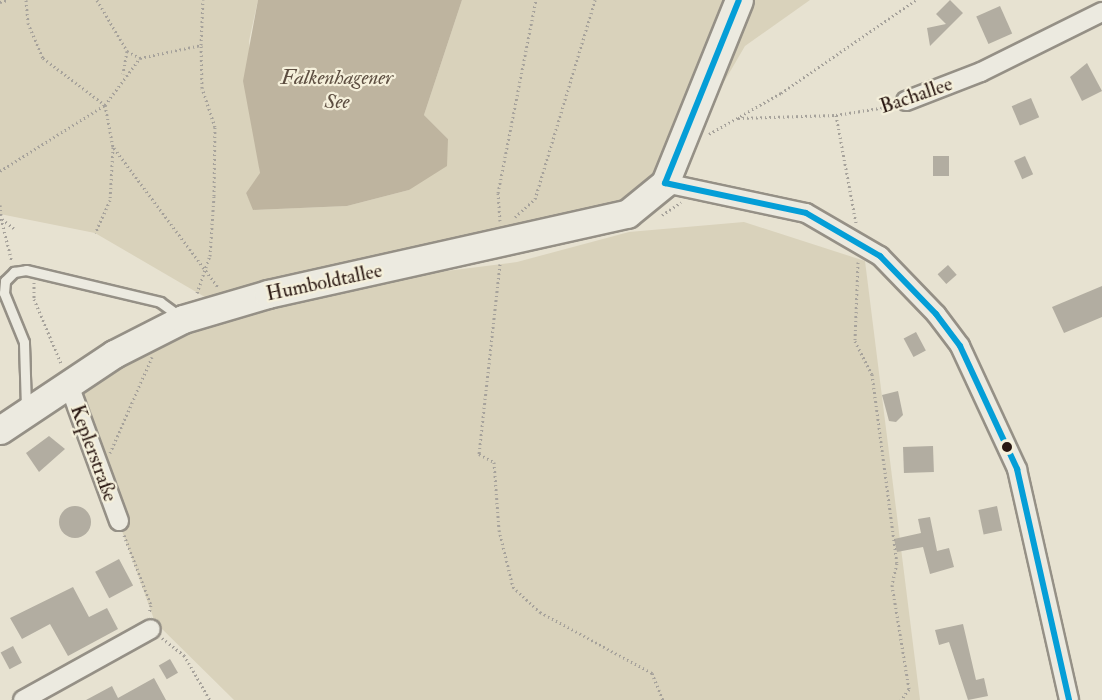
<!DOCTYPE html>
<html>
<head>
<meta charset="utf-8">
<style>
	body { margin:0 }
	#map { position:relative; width:1102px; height:700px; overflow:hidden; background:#e7e2d1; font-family:"IM FELL Double Pica",serif }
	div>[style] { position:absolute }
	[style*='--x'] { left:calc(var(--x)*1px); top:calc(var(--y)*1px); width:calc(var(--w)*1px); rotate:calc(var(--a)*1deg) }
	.green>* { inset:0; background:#d9d2bb }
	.water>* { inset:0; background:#beb49f }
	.building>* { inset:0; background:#b2ada1; transform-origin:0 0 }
	.round { border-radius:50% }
	.path>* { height:3px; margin-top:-1.5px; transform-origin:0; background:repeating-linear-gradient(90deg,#a6a29b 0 1.5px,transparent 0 4.5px) }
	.roads { filter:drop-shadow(2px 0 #959086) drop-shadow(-2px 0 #959086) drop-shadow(0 2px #959086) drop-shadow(0 -2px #959086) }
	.lane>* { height:9px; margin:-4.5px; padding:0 4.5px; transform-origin:4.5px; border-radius:4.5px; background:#eceae0 }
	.street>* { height:18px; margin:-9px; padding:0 9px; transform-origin:9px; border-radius:9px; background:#eceae0 }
	.secondary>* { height:27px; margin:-13.5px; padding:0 13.5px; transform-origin:13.5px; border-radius:13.5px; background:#eceae0 }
	.bus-1>* { height:6px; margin:-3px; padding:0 3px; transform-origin:3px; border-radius:3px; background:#049ed7 }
	.dots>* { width:16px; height:16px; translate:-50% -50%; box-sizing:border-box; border:3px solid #f5f0db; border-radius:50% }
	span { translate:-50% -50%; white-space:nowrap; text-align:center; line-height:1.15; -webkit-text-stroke:4.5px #f5f0db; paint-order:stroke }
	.street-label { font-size:20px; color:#291711 }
	.water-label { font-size:21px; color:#5d4e41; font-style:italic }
</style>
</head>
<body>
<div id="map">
	<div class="green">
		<div style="clip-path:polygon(0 0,258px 0,249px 41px,260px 174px,246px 193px,254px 210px,347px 206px,409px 190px,448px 139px,424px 115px,462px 0,810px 0,745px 46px,665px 183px,646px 202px,279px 292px,517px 262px,629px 232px,744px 222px,865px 261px,920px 700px,234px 700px,155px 622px,69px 385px,222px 307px,95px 233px,0 214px)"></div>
	</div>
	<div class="water">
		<div style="clip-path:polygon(258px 0,462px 0,424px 115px,448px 139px,447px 166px,409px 190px,347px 206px,253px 210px,246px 193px,260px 173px,243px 81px)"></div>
	</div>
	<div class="building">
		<div style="clip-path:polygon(950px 0,963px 13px,930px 46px,927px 28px,946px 24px,936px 14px)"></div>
		<div style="left:1000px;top:6px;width:30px;height:26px;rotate:66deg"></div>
		<div style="clip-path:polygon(1087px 63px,1102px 91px,1082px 101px,1070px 77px)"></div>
		<div style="left:1031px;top:98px;width:21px;height:21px;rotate:67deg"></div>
		<div style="left:933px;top:156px;width:16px;height:20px"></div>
		<div style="left:1025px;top:156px;width:20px;height:12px;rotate:66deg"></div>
		<div style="left:948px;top:265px;width:13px;height:14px;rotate:48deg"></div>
		<div style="clip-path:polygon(1102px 286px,1102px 317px,1064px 333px,1052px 307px)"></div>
		<div style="left:916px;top:332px;width:21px;height:14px;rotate:62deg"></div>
		<div style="clip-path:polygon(898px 391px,903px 415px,896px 422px,889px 421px,882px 395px)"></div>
		<div style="clip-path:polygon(49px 436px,65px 449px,39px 472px,26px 453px)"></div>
		<div style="left:933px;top:446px;width:26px;height:30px;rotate:88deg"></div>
		<div class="round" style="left:59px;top:506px;width:32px;height:32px"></div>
		<div style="left:997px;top:506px;width:25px;height:19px;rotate:78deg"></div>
		<div style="clip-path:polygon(930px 517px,937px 551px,949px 548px,954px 567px,930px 574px,923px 547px,897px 552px,894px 539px,921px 533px,918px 519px)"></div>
		<div style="left:119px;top:559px;width:30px;height:27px;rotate:62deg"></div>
		<div style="clip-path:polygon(73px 587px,89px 617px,107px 608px,118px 629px,68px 656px,50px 624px,22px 639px,10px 618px)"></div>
		<div style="clip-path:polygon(963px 624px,976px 680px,984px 678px,988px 696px,968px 700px,949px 642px,939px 645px,935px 630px)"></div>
		<div style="left:13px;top:646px;width:19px;height:14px;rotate:62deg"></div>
		<div style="left:170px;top:659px;width:16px;height:13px;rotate:60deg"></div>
		<div style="clip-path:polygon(154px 678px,166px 700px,86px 700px,112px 686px,118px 698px)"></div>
	</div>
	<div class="path">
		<div style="--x:26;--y:0;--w:23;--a:85"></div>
		<div style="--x:28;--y:23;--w:38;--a:67"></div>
		<div style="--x:43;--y:58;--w:78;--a:37.2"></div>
		<div style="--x:105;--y:105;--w:43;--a:79.2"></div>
		<div style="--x:113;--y:147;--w:53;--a:93.2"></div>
		<div style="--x:110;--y:200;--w:36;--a:114"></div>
		<div style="--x:97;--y:0;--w:59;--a:59.5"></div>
		<div style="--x:127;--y:51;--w:23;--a:100"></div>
		<div style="--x:0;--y:2;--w:8;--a:-14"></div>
		<div style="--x:127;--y:51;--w:15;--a:28"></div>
		<div style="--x:836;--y:115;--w:110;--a:79.5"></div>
		<div style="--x:738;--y:118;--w:98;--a:-1.8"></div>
		<div style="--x:836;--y:115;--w:57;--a:-9.1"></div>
		<div style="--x:709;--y:134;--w:83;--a:-29.7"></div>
		<div style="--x:781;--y:93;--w:164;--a:-34.6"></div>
		<div style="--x:114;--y:148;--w:174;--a:53.2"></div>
		<div style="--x:0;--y:171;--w:124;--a:-32.2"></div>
		<div style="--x:105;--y:105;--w:59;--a:-53.3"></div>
		<div style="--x:140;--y:58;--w:62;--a:-12"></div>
		<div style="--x:201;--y:45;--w:45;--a:-87.5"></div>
		<div style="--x:0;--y:205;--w:10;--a:84"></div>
		<div style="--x:0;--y:214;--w:49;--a:76"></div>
		<div style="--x:662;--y:215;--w:23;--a:-34"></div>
		<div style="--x:515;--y:217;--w:27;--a:-42"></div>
		<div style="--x:535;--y:199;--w:208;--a:-73.2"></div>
		<div style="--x:2;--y:219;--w:16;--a:38"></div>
		<div style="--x:500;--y:221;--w:28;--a:-94"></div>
		<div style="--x:498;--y:193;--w:197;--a:-78.9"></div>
		<div style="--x:858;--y:262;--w:79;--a:92.2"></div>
		<div style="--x:855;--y:341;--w:37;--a:63"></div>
		<div style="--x:872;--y:374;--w:191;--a:82.5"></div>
		<div style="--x:897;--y:563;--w:23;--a:103"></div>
		<div style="--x:892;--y:585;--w:105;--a:80.7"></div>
		<div style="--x:909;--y:689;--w:14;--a:126"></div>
		<div style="--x:500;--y:264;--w:191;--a:96.3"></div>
		<div style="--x:479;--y:454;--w:17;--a:28"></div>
		<div style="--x:494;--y:462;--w:68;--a:85.8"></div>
		<div style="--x:499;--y:530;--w:59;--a:76.2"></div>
		<div style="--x:513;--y:587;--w:37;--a:43"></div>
		<div style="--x:540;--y:612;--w:128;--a:28.6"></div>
		<div style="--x:652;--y:673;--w:29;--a:68"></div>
		<div style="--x:34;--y:282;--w:17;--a:90"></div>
		<div style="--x:34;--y:299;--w:69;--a:67.1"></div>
		<div style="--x:197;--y:293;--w:39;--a:-71"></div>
		<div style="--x:210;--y:256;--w:60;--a:-86.2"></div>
		<div style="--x:214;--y:196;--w:69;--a:-89.2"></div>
		<div style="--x:215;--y:127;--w:41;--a:-108.4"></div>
		<div style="--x:202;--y:88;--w:43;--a:-91.3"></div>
		<div style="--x:110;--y:453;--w:105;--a:-66.4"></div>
		<div style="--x:124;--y:535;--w:75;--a:68.9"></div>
		<div style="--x:151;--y:605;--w:8;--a:104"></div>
		<div style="--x:162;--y:638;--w:28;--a:38"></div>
		<div style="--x:184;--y:655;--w:52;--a:60"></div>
	</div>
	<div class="roads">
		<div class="lane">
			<div style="--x:26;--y:407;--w:65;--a:-91.8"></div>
			<div style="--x:24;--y:342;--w:53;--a:-112.2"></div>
			<div style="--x:4;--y:293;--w:12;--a:-85"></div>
			<div style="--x:5;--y:281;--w:13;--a:-45"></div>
			<div style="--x:14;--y:272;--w:12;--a:-9"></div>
			<div style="--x:26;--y:270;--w:138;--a:13.4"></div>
			<div style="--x:160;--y:302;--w:24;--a:36"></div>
		</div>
		<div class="street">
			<div style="--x:906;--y:101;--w:80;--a:-21.1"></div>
			<div style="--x:981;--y:72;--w:135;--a:-26.4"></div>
			<div style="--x:665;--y:183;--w:144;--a:12"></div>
			<div style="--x:806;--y:213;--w:86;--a:30.2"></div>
			<div style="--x:880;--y:256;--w:81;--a:46"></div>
			<div style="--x:936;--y:314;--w:40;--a:53"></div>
			<div style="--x:960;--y:346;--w:136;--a:65.1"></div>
			<div style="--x:1017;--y:469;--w:237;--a:77.3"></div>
			<div style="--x:69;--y:385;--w:145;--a:69.8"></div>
			<div style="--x:23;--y:700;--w:146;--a:-29"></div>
		</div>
		<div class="secondary">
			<div style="--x:0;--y:430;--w:137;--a:-33.7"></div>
			<div style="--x:114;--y:354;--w:77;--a:-26.9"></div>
			<div style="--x:183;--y:319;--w:89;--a:-16.4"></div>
			<div style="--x:268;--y:294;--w:368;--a:-12.6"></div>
			<div style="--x:627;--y:214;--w:49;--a:-39.2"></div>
			<div style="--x:665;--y:183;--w:197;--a:-68"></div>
		</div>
	</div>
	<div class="bus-1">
		<div style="--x:665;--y:183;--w:144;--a:12"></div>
		<div style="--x:806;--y:213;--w:86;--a:30.2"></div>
		<div style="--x:880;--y:256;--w:81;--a:46"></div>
		<div style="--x:936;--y:314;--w:40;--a:53"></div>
		<div style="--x:960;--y:346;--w:136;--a:65.1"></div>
		<div style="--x:1017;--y:469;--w:237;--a:77.3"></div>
		<div style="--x:665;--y:183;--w:197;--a:-68"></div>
	</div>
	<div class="dots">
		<div style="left:1007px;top:447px;background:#291711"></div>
	</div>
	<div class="street-label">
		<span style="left:916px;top:95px;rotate:-19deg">Bachallee</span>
		<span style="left:324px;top:282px;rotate:-12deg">Humboldtallee</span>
		<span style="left:94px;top:453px;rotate:70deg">Keplerstraße</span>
	</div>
	<div class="water-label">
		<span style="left:337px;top:90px">Falkenhagener<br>See</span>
	</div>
</div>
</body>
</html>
